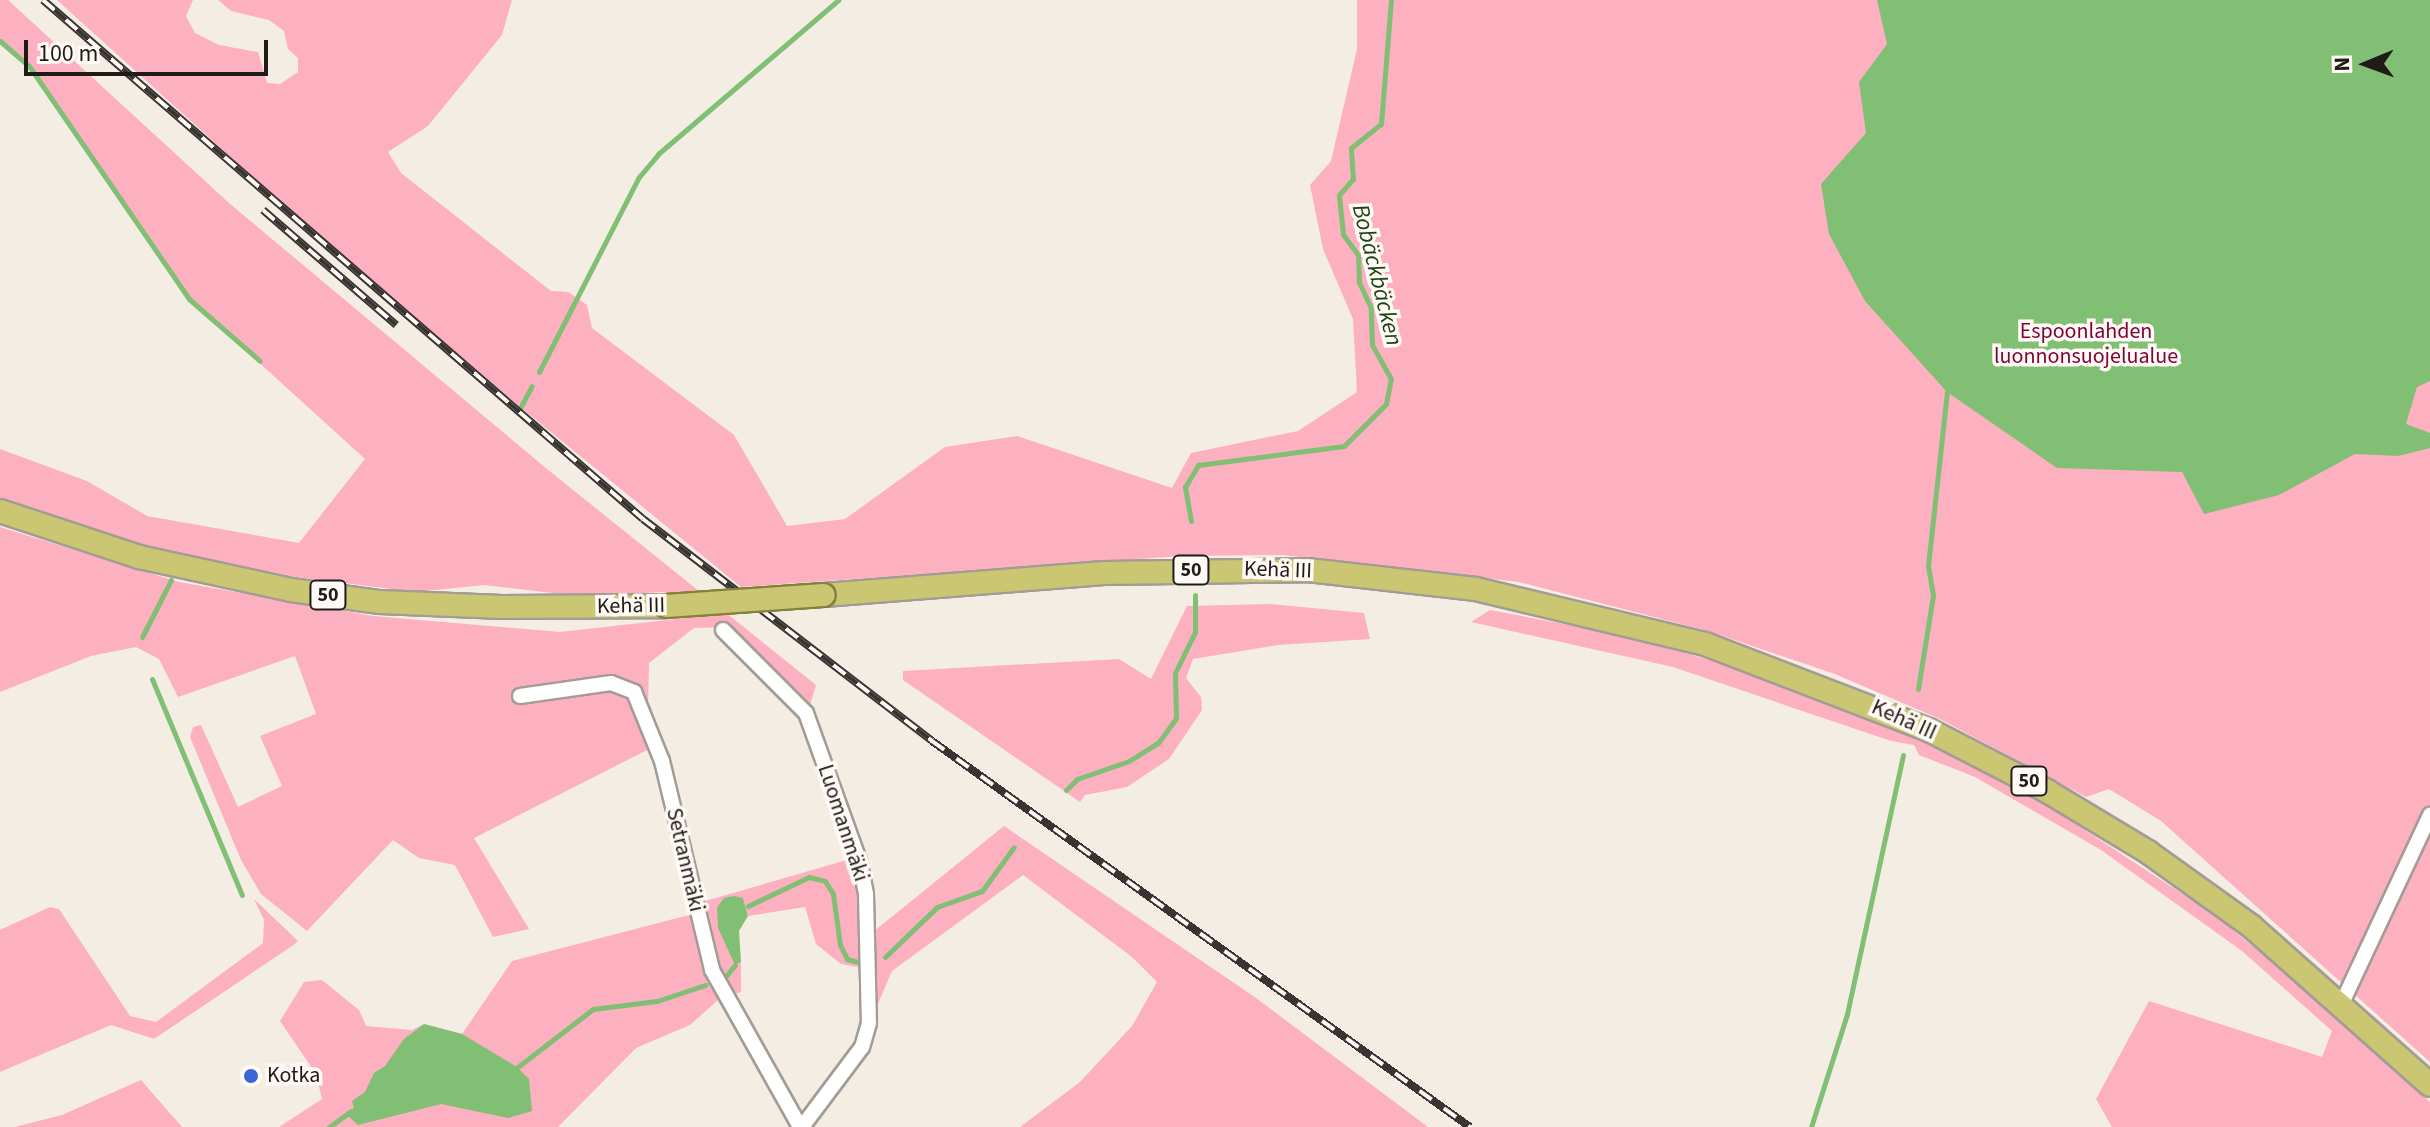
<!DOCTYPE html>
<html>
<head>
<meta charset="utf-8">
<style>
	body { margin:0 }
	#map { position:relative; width:2430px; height:1127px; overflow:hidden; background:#f4ede4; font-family:"Source Sans 3",sans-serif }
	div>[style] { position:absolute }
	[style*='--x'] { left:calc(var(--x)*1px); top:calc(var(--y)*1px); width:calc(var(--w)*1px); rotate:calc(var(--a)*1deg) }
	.green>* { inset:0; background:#fdb0c0 }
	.water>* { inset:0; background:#81bf75 }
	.stream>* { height:5px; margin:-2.5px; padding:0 2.5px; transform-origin:2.5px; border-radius:2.5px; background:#81bf75 }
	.roads { filter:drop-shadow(2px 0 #a39c94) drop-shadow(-2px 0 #a39c94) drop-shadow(0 2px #a39c94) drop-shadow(0 -2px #a39c94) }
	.minor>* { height:14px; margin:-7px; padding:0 7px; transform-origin:7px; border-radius:7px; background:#fff }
	.trunk>* { height:22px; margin:-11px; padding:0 11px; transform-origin:11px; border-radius:11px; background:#cac672 }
	.rail>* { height:8px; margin-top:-4px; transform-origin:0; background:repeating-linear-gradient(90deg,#fffaf5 0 15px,#383431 0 30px); box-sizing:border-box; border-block:2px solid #383431 }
	.bridges { filter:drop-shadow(2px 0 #85813c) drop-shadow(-2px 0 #85813c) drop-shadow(0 2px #85813c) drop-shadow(0 -2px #85813c) }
	.trunk-bridge>* { height:22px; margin:-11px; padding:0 11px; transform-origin:11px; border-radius:11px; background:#cac672 }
	.dots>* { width:22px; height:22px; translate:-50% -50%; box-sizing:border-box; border:4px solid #fffaf5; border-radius:50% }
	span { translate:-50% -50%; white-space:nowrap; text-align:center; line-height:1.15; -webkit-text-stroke:7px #fffaf5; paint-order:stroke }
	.shield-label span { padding:2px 6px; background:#fffaf5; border:2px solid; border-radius:6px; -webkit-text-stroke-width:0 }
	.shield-label { font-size:20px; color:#1e1b18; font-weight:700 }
	.park-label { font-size:22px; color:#7e0237 }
	.street-label { font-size:22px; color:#1e1b18 }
	.poi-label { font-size:22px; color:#1e1b18 }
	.left { translate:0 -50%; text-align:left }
	.water-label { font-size:24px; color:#1b4412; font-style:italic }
	.north { position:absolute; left:2326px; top:24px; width:80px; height:80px; -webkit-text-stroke:6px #fffaf5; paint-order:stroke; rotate:269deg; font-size:22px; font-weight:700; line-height:32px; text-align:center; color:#1e1b18 }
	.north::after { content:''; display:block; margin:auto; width:28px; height:36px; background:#1e1b18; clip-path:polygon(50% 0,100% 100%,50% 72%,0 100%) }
	.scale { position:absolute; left:24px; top:40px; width:244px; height:36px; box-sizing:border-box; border:4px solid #1e1b18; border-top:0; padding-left:10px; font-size:24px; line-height:28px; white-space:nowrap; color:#1e1b18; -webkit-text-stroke:6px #fffaf5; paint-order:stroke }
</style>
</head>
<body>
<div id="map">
	<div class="green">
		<div style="clip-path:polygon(0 0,8px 0,229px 203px,547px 469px,816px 685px,810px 705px,727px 627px,694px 628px,649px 663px,647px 750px,474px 838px,529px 929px,493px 937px,455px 865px,419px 858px,393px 840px,307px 931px,261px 894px,241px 860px,190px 737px,193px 727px,201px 725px,238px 807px,282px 786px,260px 736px,316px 714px,295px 656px,178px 697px,159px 659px,136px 647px,91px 656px,0 692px,0 527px,179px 582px,373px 616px,560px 632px,686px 618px,665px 592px,578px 596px,484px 585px,416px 592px,296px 577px,120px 541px,0 497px,0 449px,87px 481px,147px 516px,299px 543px,365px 459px,189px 299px,29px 66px,0 41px)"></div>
		<div style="clip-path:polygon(57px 0,193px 0,186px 16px,195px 33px,219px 45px,258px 52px,267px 83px,280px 84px,298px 72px,298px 58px,288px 49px,284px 31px,269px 20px,231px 11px,218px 0,512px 0,502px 35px,428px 126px,388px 152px,401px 173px,551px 291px,568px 292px,587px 305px,592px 328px,734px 435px,787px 526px,845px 519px,945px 447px,1017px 436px,1172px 488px,1191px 453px,1298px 431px,1357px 392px,1353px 319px,1323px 249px,1310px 185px,1331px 161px,1357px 49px,1357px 0,2430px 0,2430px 1062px,2161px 821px,2109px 789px,2086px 797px,1940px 719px,1835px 674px,1708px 631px,1519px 582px,1283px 555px,1181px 556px,741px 587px,391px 302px)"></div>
		<div style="clip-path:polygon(1271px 604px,1364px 613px,1370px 639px,1278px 645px,1193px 659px,1186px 678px,1201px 697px,1202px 710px,1169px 759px,1127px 787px,1085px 795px,1080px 802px,903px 680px,903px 671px,1119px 659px,1151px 679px,1187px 606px)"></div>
		<div style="clip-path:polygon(1490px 610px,1637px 638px,1768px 678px,1925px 742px,2042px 802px,2213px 914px,2316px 997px,2430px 1102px,2430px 1127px,2112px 1127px,2096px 1099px,2149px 1001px,2322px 1057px,2332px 1031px,2242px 951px,2101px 850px,1975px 777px,1919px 755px,1914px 745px,1891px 741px,1673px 667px,1471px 622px)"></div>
		<div style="clip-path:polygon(1004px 826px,1256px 998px,1428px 1127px,1020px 1127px,1080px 1082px,1132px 1026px,1157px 982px,1132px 957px,1023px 875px,892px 971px,877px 1006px,873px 932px)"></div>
		<div style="clip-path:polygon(850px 859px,859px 896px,864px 968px,841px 964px,816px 944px,805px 907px,748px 916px,743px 898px,735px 965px,741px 962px,741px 992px,718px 1000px,690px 1025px,636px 1048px,558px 1127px,279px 1127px,322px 1099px,316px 1074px,280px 1021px,304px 982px,322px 980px,359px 1010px,366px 1026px,412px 1030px,424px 1024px,462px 1034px,512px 961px,689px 915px,702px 902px)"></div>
		<div style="clip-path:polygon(254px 899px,298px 941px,295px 944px,154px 1039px,111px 1025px,0 1072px,0 930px,50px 907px,59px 909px,130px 1016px,156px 1022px,263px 943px,264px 920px)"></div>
		<div style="clip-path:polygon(141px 1080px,182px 1127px,15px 1127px,62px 1115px)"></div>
	</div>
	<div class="water">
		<div style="clip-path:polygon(1877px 0,2430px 0,2430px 381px,2417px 387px,2406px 424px,2430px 433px,2430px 448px,2398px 456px,2355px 454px,2279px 495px,2204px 514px,2182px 472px,2057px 468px,1947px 392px,1865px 301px,1829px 234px,1821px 184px,1866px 133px,1859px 82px,1887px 44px)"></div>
		<div style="clip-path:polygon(734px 896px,743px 898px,748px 916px,739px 931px,741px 962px,735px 965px,718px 928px,717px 908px,724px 898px)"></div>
		<div style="clip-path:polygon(424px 1024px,462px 1034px,517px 1067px,529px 1079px,532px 1111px,508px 1118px,441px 1104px,358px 1125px,346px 1114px,354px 1108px,352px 1101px,365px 1092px,374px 1073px,385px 1066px,404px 1039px)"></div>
	</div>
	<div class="stream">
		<div style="--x:0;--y:41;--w:38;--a:41"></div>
		<div style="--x:29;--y:66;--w:283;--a:55.5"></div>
		<div style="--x:189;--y:299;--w:94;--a:41.1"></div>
		<div style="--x:539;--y:372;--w:219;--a:-62.9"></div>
		<div style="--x:639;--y:177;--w:30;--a:-50"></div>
		<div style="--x:658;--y:154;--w:237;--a:-40.5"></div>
		<div style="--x:519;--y:410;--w:27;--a:-62"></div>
		<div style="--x:1191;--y:521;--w:35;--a:-100"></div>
		<div style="--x:1185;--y:487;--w:26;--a:-59"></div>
		<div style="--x:1198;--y:465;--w:147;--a:-7.4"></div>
		<div style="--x:1344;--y:446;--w:59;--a:-45"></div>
		<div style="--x:1386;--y:404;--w:25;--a:-79"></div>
		<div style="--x:1391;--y:379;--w:39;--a:-119"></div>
		<div style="--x:1372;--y:345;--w:37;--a:-92"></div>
		<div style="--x:1371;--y:308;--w:29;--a:-115"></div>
		<div style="--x:1359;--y:282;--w:27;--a:-92"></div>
		<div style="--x:1358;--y:255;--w:26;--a:-126"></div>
		<div style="--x:1343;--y:234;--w:39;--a:-96"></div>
		<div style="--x:1339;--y:195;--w:21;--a:-49"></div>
		<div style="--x:1353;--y:179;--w:31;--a:-94"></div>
		<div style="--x:1351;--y:148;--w:38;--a:-39"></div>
		<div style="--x:1381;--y:124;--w:124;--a:-85.4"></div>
		<div style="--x:142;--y:637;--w:64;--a:-63"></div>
		<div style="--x:152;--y:679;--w:234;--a:67.4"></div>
		<div style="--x:1918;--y:689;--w:95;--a:-80.9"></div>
		<div style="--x:1933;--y:595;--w:29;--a:-100"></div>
		<div style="--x:1928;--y:566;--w:175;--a:-83.8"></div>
		<div style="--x:1066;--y:790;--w:16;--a:-45"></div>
		<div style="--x:1077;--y:779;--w:55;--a:-19.1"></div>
		<div style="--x:1129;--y:761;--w:34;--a:-32"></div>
		<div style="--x:1158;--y:743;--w:31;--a:-54"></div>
		<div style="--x:1176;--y:718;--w:45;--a:-91.3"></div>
		<div style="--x:1175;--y:673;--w:46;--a:-64"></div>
		<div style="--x:1195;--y:632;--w:37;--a:-90"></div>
		<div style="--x:748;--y:906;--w:68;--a:-25.4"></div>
		<div style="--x:809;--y:877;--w:16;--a:14"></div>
		<div style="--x:825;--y:881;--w:15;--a:58"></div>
		<div style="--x:833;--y:894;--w:51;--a:82.2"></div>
		<div style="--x:840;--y:945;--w:16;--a:63"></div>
		<div style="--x:847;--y:959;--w:11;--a:15"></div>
		<div style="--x:885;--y:957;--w:72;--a:-43.9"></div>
		<div style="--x:937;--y:907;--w:48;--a:-19.6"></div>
		<div style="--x:982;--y:891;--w:54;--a:-54"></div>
		<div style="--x:726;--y:976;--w:14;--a:-51"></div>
		<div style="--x:515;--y:1069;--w:98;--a:-37.6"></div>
		<div style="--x:593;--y:1009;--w:64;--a:-7.1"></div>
		<div style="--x:657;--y:1001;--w:51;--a:-18.4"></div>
		<div style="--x:329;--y:1127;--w:27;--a:-36"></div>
		<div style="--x:1811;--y:1127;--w:119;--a:-72.3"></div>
		<div style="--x:1847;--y:1014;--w:265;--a:-77.8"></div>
	</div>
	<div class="roads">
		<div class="minor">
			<div style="--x:723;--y:630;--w:117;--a:45"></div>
			<div style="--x:806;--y:713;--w:159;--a:70.2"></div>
			<div style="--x:860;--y:863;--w:32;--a:79"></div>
			<div style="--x:866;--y:894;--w:129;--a:88.7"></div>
			<div style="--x:869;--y:1023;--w:25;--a:106"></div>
			<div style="--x:862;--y:1047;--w:100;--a:126.9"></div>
			<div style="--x:520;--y:696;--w:92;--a:-8.1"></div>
			<div style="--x:611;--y:683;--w:25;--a:21"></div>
			<div style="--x:634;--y:692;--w:74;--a:67.9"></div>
			<div style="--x:662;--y:761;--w:215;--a:76.5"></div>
			<div style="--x:712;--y:970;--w:180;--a:60.7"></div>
			<div style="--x:2342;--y:1003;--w:208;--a:-64.9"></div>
		</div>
		<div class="trunk">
			<div style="--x:0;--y:511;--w:146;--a:18.3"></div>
			<div style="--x:139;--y:557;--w:156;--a:12.2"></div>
			<div style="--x:291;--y:590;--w:90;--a:7.7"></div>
			<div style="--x:380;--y:602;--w:122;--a:2.3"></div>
			<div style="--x:502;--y:607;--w:164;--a:-0.3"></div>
			<div style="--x:824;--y:595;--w:281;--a:-4.5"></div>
			<div style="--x:1104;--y:573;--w:203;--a:-0.8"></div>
			<div style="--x:1307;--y:570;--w:170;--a:6.4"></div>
			<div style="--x:1476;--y:589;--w:236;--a:13.5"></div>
			<div style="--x:1705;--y:644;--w:240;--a:21"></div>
			<div style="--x:1929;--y:730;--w:133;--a:27.3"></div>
			<div style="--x:2047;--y:791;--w:118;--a:31.1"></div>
			<div style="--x:2148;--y:852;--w:127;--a:35.7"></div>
			<div style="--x:2251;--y:926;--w:239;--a:41.6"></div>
		</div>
	</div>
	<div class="rail">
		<div style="--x:43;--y:0;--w:793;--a:40.86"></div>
		<div style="--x:643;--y:519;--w:364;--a:37.5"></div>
		<div style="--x:932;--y:741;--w:662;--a:35.66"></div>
		<div style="--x:263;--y:210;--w:176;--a:40.8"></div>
	</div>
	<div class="bridges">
		<div class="trunk-bridge">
			<div style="--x:666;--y:606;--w:158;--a:-4"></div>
		</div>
	</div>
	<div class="dots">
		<div style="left:251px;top:1076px;background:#3965d6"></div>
	</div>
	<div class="shield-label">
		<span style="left:1191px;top:570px">50</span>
		<span style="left:328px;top:595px">50</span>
		<span style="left:2029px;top:781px">50</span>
	</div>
	<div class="park-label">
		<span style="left:2086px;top:344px">Espoonlahden<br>luonnonsuojelualue</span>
	</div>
	<div class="street-label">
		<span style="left:1278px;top:570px;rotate:2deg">Kehä III</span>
		<span style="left:631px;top:606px;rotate:-1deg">Kehä III</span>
		<span style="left:1904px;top:720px;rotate:24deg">Kehä III</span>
		<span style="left:843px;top:823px;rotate:72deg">Luomanmäki</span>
		<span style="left:685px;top:860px;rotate:77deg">Setranmäki</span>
	</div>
	<div class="poi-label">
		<span class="left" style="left:267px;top:1076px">Kotka</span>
	</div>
	<div class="water-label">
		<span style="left:1377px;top:275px;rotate:76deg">Bobäckbäcken</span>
	</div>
	<div class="north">N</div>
	<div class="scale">100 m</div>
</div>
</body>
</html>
